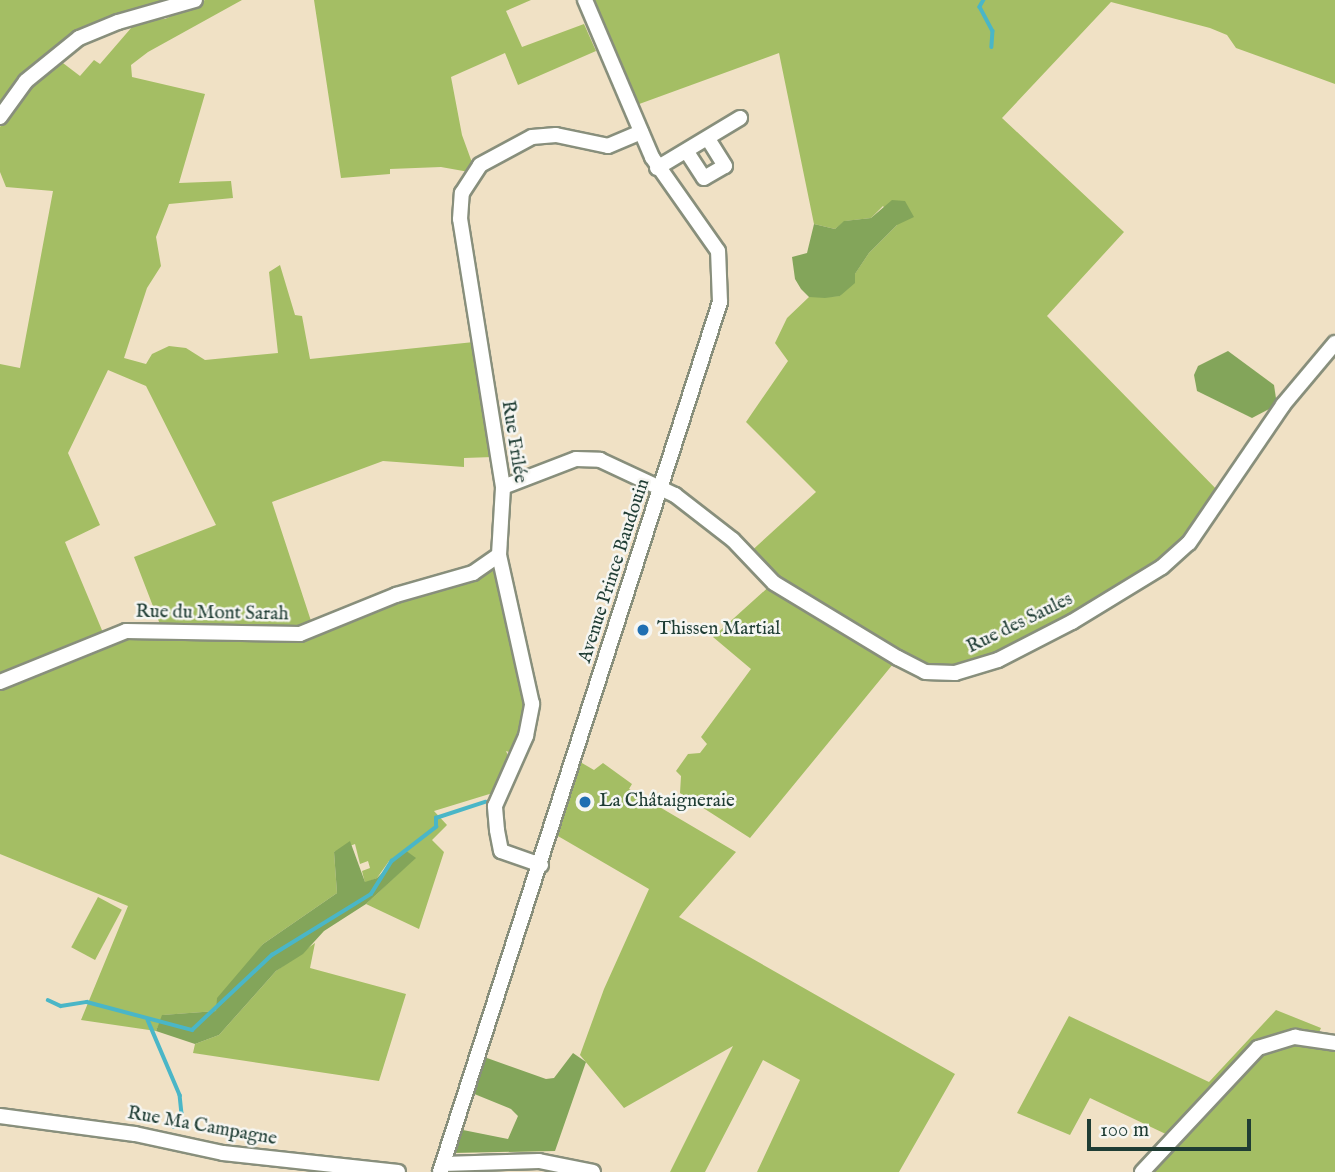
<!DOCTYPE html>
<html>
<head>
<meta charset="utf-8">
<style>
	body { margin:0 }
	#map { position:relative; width:1335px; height:1172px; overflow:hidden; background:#f0e1c5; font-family:"IM FELL English",serif }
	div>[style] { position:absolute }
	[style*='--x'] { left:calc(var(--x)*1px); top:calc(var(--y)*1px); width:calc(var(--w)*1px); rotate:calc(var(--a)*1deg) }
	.green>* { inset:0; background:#a4be64; transform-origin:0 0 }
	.forest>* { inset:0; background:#83a55a }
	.stream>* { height:3.5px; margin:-1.75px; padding:0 1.75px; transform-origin:1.75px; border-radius:1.75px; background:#4ab6c7 }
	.roads { filter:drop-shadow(2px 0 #888f7c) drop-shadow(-2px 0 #888f7c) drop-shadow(0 2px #888f7c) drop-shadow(0 -2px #888f7c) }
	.minor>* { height:14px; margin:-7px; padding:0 7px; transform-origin:7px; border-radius:7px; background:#fff }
	.dots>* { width:19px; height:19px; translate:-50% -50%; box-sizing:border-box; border:4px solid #f6f6f2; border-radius:50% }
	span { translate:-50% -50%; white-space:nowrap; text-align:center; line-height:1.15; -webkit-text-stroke:5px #f6f6f2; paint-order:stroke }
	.street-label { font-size:19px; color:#1f3d34 }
	.poi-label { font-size:19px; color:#1f3d34 }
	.left { translate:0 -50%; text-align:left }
	.scale { position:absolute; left:1087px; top:1119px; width:164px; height:32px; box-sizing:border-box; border:4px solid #1f3d34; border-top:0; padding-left:9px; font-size:21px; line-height:24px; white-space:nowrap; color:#1f3d34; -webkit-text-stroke:5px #f6f6f2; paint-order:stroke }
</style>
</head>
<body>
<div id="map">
	<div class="green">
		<div style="clip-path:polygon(0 0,176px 0,82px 29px,31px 68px,0 106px)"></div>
		<div style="clip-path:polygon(205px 0,242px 0,148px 52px,131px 65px,132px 77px,205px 94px,179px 183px,231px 181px,233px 198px,169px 204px,156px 237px,161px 266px,147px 288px,124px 358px,146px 364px,152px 354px,169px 346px,186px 348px,205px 360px,278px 353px,269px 272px,280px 265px,295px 315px,302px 316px,310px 359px,474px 342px,493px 457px,464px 458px,464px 467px,383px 461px,272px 502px,313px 627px,161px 627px,134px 557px,216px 525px,146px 386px,108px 370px,68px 453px,100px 525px,65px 542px,104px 635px,0 679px,0 364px,20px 368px,53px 191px,6px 187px,0 172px,0 127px,17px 98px,59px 60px,80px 76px,94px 60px,100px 64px,138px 20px,165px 19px)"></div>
		<div style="clip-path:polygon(314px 0,531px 0,506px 11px,522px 47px,584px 24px,596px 51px,518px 85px,505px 53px,451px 77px,462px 135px,474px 168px,469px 172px,441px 167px,390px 169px,390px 174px,341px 178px)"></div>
		<div style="clip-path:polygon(585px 0,1335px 0,1335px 84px,1236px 48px,1227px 35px,1210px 28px,1111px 2px,1002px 118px,1124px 232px,1047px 316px,1222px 495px,1189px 543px,1072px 622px,955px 673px,898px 658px,750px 838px,680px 793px,681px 776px,676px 771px,688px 754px,700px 753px,707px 744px,701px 737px,751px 669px,713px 637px,773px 583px,747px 555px,816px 492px,746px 422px,788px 361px,775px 343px,787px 318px,809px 297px,840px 296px,869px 253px,897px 225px,883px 206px,871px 218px,845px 221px,835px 229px,814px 224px,779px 53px,631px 107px)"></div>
		<div style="clip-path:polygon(489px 571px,497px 571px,526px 700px,526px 722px,513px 753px,506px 751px,510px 760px,496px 792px,434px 811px,447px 825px,432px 840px,444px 852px,419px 929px,366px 904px,415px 858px,389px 861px,377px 878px,365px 883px,362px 871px,370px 868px,368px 861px,360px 864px,355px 844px,334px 852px,337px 893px,263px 944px,216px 1011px,163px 1015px,156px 1031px,81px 1020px,128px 906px,0 854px,0 687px,128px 634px,262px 641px,317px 635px,392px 603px)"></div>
		<div style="clip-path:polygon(575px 759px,594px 770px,603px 763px,632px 784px,629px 789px,736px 852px,679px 917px,955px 1074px,899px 1172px,757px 1172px,800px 1080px,763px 1060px,705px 1172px,670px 1172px,733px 1046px,624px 1108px,580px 1055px,604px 989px,649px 889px,551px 832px)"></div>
		<div style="left:98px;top:897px;width:27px;height:57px;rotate:28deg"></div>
		<div style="clip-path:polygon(315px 943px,310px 968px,406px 994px,379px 1081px,193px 1053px,195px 1044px,219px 1035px,276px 971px)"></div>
		<div style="clip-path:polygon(1276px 1010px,1321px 1028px,1316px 1039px,1335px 1043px,1335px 1172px,1142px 1172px,1172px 1137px,1090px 1098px,1070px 1135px,1017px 1113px,1069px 1016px,1209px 1082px)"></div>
	</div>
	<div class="forest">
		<div style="clip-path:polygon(892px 200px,905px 201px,914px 217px,897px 225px,869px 253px,855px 274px,855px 283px,840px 296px,825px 298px,809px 297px,801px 289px,795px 279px,792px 257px,807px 253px,814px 224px,835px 229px,844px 221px,871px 218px)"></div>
		<div style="clip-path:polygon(1228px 351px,1274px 385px,1277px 405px,1252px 418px,1197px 391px,1194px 375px,1198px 366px)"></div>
		<div style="clip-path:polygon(350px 841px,365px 882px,377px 878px,405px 850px,416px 858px,366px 904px,324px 931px,303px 954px,276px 971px,219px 1035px,195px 1044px,156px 1031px,162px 1015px,216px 1011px,217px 998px,263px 944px,337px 893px,334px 852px)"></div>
		<div style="clip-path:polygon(573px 1053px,586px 1062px,555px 1151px,452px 1153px,458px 1129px,508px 1139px,518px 1116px,511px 1109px,467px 1091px,477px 1060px,487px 1058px,546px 1079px,554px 1078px)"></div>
	</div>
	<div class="stream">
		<div style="--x:984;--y:0;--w:8;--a:120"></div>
		<div style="--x:980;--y:7;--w:27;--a:62"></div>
		<div style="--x:993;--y:31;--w:16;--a:94"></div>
		<div style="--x:48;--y:1000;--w:14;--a:25"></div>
		<div style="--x:61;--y:1006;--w:26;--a:-9"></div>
		<div style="--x:87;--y:1002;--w:109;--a:14.9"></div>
		<div style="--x:192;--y:1030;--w:110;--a:-43.2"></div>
		<div style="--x:272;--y:955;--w:116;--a:-31.6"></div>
		<div style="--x:371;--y:894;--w:39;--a:-58"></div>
		<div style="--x:392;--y:861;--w:56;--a:-37.7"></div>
		<div style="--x:436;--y:827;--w:9;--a:-90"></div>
		<div style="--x:436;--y:818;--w:52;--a:-18.1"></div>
		<div style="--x:148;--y:1020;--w:82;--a:66.9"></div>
		<div style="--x:180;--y:1095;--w:18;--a:84"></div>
		<div style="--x:182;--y:1113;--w:16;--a:120"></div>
	</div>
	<div class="roads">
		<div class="minor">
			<div style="--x:0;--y:117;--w:44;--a:-54.2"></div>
			<div style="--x:26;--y:81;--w:68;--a:-39.1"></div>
			<div style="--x:79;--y:38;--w:42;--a:-22.3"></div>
			<div style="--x:118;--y:22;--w:80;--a:-15.9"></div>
			<div style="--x:687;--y:152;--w:31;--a:57"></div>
			<div style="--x:704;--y:178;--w:24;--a:-30"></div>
			<div style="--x:725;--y:166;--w:32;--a:-122"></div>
			<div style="--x:657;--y:168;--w:97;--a:-31.1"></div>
			<div style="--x:503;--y:487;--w:78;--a:-21"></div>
			<div style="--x:576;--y:459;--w:24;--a:2"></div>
			<div style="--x:600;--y:460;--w:83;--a:25"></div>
			<div style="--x:675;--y:495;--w:73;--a:37.8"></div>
			<div style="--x:733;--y:540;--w:59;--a:46.4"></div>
			<div style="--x:774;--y:583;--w:145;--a:31.2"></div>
			<div style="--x:898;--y:658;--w:30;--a:27"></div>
			<div style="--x:925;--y:672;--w:30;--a:2"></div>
			<div style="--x:955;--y:673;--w:45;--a:-16.8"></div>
			<div style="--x:998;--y:660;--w:83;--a:-27.2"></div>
			<div style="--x:1072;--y:622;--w:105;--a:-31.4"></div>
			<div style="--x:1162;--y:567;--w:36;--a:-42"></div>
			<div style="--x:1189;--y:543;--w:167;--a:-55.7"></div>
			<div style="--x:1283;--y:405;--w:81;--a:-50"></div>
			<div style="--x:0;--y:682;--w:136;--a:-22"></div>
			<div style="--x:126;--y:631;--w:174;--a:1"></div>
			<div style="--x:300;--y:634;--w:104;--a:-22.1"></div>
			<div style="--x:396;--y:595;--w:80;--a:-15.9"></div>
			<div style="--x:473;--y:573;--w:32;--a:-35"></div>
			<div style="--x:541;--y:865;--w:42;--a:-160.7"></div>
			<div style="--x:501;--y:851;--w:21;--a:-101"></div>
			<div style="--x:497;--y:830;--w:24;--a:-95"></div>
			<div style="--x:495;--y:806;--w:77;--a:-66.1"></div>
			<div style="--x:526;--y:736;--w:33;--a:-79"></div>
			<div style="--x:532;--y:704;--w:153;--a:-102.5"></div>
			<div style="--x:499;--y:555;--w:68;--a:-86.6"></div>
			<div style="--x:503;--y:487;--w:271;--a:-99.1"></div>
			<div style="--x:460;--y:219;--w:26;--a:-86"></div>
			<div style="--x:462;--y:193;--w:33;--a:-57"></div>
			<div style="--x:480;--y:165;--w:59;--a:-28.3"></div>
			<div style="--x:532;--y:137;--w:24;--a:-5"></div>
			<div style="--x:556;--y:135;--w:53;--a:11.9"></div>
			<div style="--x:608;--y:146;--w:36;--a:-23"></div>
			<div style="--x:0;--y:1116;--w:136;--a:7.6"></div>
			<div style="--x:135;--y:1134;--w:90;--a:12.2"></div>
			<div style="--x:223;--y:1153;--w:176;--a:6.2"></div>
			<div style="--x:443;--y:1164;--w:96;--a:-1.8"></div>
			<div style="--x:539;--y:1161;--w:55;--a:11.5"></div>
			<div style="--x:440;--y:1172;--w:914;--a:-72.16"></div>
			<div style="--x:720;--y:302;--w:51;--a:-92.2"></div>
			<div style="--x:718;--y:251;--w:115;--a:-125.1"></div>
			<div style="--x:652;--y:157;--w:171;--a:-113.1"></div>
			<div style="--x:1142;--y:1172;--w:170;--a:-46.9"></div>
			<div style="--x:1258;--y:1048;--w:39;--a:-17"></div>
			<div style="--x:1295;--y:1037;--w:40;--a:8.5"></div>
		</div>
	</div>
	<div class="dots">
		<div style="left:643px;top:630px;background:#1f6fb2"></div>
		<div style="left:585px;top:802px;background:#1f6fb2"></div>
	</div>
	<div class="street-label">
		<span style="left:513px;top:442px;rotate:81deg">Rue Frilée</span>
		<span style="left:615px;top:571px;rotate:-72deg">Avenue Prince Baudouin</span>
		<span style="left:212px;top:614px;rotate:1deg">Rue du Mont Sarah</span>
		<span style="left:1020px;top:624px;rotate:-26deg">Rue des Saules</span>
		<span style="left:202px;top:1127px;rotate:10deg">Rue Ma Campagne</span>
	</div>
	<div class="poi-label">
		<span class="left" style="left:657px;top:630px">Thissen Martial</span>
		<span class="left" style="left:599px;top:802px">La Châtaigneraie</span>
	</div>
	<div class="scale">100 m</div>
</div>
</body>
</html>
